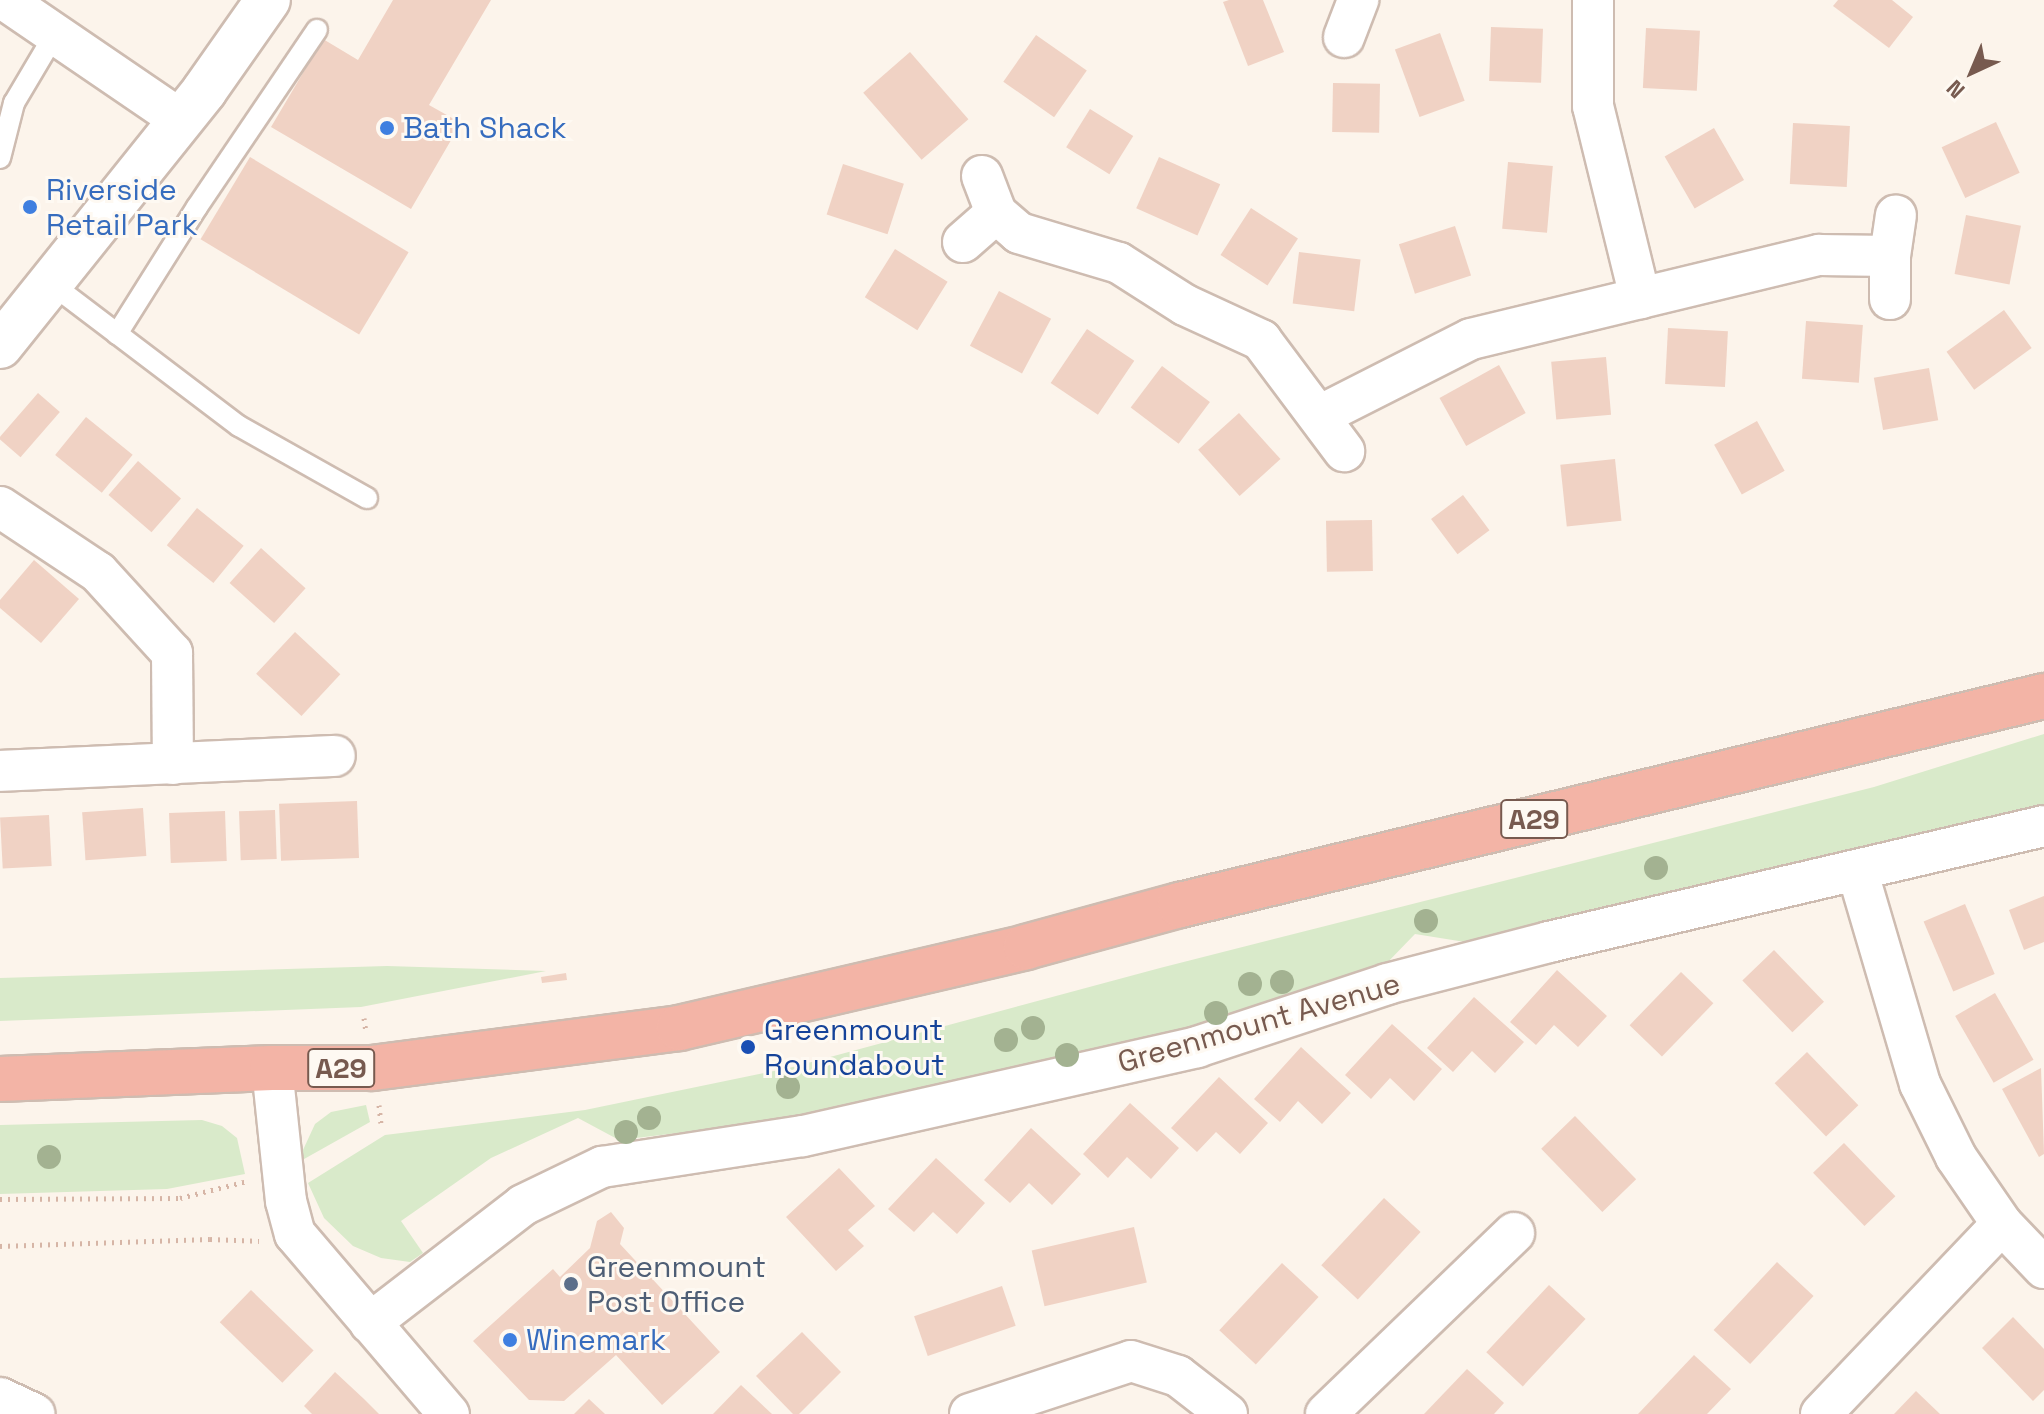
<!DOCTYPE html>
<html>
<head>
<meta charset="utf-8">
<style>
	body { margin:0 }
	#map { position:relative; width:2044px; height:1414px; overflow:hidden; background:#fcf4eb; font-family:"Space Grotesk",sans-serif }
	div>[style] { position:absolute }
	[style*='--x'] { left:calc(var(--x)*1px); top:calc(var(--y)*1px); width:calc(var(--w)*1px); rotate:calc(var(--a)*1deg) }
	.green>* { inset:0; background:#d9eaca }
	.building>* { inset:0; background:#f0d2c4; transform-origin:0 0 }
	.path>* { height:5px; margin-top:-2.5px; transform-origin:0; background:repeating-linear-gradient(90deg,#d6b5a6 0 2px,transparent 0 8px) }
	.roads { filter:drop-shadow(2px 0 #cebcb1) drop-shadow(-2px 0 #cebcb1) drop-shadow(0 2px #cebcb1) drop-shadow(0 -2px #cebcb1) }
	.lane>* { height:20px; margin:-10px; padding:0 10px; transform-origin:10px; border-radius:10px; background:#fff }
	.street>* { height:40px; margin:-20px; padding:0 20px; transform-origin:20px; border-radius:20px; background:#fff }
	.secondary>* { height:44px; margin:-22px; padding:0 22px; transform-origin:22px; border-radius:22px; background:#fff }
	.highway>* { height:44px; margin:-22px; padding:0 22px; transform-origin:22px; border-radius:22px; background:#f3b4a6 }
	.trees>* { width:24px; height:24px; margin:-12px; border-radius:50%; background:#a3b291 }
	.dots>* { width:22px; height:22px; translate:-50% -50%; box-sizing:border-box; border:4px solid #fef9f2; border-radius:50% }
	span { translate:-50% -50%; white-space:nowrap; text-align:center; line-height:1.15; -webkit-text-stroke:6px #fef9f2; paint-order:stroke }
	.shield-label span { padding:2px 6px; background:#fef9f2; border:2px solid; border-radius:6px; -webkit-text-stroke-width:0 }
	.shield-label { font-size:28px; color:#775a4f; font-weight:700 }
	.shop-label { font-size:30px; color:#366cbe }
	.left { translate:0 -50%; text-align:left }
	.street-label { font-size:30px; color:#775a4f }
	.transit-label { font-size:30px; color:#164399 }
	.service-label { font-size:30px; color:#4e5e75 }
	.north { position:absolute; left:1932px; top:32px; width:80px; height:80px; -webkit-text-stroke:6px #fef9f2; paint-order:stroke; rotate:224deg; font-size:22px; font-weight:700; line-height:32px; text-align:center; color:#775a4f }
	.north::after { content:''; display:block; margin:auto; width:28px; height:36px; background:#775a4f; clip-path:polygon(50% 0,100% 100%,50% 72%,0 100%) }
</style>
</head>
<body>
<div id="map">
	<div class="green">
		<div style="clip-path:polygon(2044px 734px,2044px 806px,1465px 942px,1415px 934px,1384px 966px,1192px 1027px,1035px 1069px,754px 1124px,619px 1140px,578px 1118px,491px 1158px,401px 1221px,423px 1253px,410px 1262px,381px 1258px,353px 1246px,324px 1218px,308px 1183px,385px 1135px,585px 1110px,793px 1067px,1160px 968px,1874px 787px)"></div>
		<div style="clip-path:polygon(387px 966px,546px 971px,361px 1007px,0 1021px,0 978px)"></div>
		<div style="clip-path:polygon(366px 1105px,370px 1122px,297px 1163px,315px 1124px,331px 1112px)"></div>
		<div style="clip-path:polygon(202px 1120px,222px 1126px,237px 1138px,245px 1174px,167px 1189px,0 1194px,0 1125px)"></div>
	</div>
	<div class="building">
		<div style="clip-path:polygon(393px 0,491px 0,429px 105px,461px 123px,411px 209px,271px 127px,323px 39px,358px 60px)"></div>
		<div style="clip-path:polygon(1229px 0,1263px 0,1284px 52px,1248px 66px,1223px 2px)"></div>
		<div style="clip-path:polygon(1838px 0,1892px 0,1913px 17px,1889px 48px,1833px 6px)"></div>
		<div style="left:1491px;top:27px;width:52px;height:54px;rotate:2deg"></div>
		<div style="left:1646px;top:28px;width:54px;height:60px;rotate:3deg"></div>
		<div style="left:1440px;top:33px;width:72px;height:48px;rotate:70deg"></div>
		<div style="left:1036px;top:35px;width:62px;height:57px;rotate:35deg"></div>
		<div style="left:910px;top:52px;width:89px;height:62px;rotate:49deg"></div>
		<div style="left:1333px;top:83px;width:47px;height:49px;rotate:1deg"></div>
		<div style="left:1090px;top:109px;width:51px;height:45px;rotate:32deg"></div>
		<div style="left:1996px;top:122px;width:56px;height:60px;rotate:65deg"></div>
		<div style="left:1793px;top:123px;width:57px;height:61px;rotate:3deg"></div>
		<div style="left:1714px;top:128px;width:60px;height:57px;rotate:60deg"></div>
		<div style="left:250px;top:157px;width:185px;height:96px;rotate:31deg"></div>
		<div style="left:1159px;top:157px;width:67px;height:56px;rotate:24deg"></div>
		<div style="left:1508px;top:162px;width:45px;height:67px;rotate:5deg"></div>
		<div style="left:843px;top:164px;width:64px;height:53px;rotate:18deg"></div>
		<div style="left:1251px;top:208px;width:56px;height:56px;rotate:33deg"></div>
		<div style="left:1966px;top:215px;width:56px;height:60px;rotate:11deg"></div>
		<div style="left:1455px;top:226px;width:52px;height:59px;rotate:72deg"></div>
		<div style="left:895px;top:249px;width:62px;height:57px;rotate:32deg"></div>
		<div style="left:1299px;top:252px;width:62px;height:52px;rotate:7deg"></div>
		<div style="left:999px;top:291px;width:59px;height:62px;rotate:28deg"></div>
		<div style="left:2004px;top:310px;width:47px;height:71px;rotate:54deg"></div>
		<div style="left:1806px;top:321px;width:57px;height:58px;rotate:4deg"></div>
		<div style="left:1668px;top:328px;width:60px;height:56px;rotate:3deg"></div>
		<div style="left:1087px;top:329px;width:57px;height:65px;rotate:34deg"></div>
		<div style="left:1606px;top:357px;width:58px;height:55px;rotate:85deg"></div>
		<div style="left:1499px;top:365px;width:55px;height:68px;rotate:61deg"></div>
		<div style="left:1162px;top:366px;width:60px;height:52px;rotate:37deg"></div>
		<div style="left:1929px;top:368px;width:53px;height:56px;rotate:80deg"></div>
		<div style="left:38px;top:393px;width:29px;height:60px;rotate:41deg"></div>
		<div style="left:1239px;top:413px;width:62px;height:55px;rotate:48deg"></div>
		<div style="left:86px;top:417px;width:60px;height:49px;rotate:39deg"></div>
		<div style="left:1757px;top:421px;width:57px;height:49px;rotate:61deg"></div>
		<div style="left:1615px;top:459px;width:62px;height:55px;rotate:84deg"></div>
		<div style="left:138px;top:461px;width:57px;height:45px;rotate:41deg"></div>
		<div style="left:1463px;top:495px;width:44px;height:40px;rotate:53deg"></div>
		<div style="left:197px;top:508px;width:60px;height:48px;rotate:39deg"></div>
		<div style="left:1372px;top:520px;width:51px;height:46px;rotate:89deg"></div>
		<div style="left:261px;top:548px;width:60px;height:47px;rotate:42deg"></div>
		<div style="clip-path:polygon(34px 560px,79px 599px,41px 643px,0 608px,0 600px)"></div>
		<div style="left:295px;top:632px;width:62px;height:57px;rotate:43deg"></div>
		<div style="left:357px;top:801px;width:57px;height:78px;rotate:88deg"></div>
		<div style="left:143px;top:808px;width:48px;height:61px;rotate:86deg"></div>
		<div style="left:275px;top:810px;width:49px;height:36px;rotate:88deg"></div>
		<div style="left:225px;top:811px;width:50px;height:56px;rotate:88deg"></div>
		<div style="left:49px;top:815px;width:51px;height:49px;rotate:87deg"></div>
		<div style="clip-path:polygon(2044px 896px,2044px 942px,2024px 950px,2009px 910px)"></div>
		<div style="left:1965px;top:904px;width:76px;height:45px;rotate:67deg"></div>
		<div style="left:1774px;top:950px;width:72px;height:44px;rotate:46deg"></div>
		<div style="clip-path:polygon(1557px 970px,1607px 1016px,1578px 1047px,1554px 1025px,1536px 1045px,1510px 1022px)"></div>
		<div style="left:1681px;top:972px;width:45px;height:74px;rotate:44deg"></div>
		<div style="clip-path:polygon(566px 973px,567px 980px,542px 983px,541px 977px)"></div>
		<div style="left:1995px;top:993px;width:77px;height:46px;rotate:60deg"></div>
		<div style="clip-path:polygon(1474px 997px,1524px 1042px,1495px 1073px,1472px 1051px,1453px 1072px,1427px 1048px)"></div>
		<div style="clip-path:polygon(1392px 1024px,1442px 1069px,1414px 1101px,1390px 1078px,1371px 1099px,1345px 1075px)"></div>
		<div style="clip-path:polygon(1301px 1047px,1351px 1093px,1322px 1124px,1298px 1101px,1280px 1122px,1254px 1099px)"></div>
		<div style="left:1807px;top:1052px;width:74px;height:45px;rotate:46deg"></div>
		<div style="clip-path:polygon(2041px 1068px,2044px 1154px,2039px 1157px,2002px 1089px)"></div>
		<div style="clip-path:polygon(1219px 1077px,1268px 1123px,1240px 1154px,1216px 1132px,1197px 1152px,1171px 1128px)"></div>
		<div style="clip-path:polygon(1130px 1103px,1179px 1148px,1151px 1179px,1127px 1157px,1108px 1178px,1083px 1154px)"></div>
		<div style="left:1575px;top:1116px;width:88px;height:47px;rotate:46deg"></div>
		<div style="clip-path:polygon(1031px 1128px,1081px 1174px,1052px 1205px,1029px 1183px,1010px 1203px,984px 1180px)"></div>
		<div style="left:1844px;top:1143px;width:74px;height:43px;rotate:46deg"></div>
		<div style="clip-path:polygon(936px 1158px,985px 1203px,957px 1234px,933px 1212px,914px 1232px,888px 1209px)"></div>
		<div style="clip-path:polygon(839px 1168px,875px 1206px,848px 1230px,864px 1246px,836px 1271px,786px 1217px)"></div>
		<div style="left:1384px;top:1198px;width:50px;height:92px;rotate:43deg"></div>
		<div style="clip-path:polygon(611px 1212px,624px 1228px,620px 1244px,720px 1352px,662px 1405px,616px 1355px,564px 1401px,529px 1400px,473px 1341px,553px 1269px,560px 1277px,590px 1248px,597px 1221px)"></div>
		<div style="left:1134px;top:1227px;width:57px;height:105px;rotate:77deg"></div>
		<div style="left:1777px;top:1262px;width:50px;height:93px;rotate:43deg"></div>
		<div style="left:1282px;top:1263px;width:50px;height:92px;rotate:43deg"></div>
		<div style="left:1549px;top:1285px;width:50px;height:92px;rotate:43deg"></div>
		<div style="left:1002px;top:1286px;width:42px;height:93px;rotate:71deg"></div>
		<div style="left:251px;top:1290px;width:87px;height:45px;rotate:44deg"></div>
		<div style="clip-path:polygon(2013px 1317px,2044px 1349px,2044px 1390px,2033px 1401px,1982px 1348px)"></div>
		<div style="clip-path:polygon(802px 1332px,841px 1372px,799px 1414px,793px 1414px,756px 1376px)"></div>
		<div style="clip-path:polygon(1694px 1355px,1731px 1389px,1707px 1414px,1638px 1414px)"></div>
		<div style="clip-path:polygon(1467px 1369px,1504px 1403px,1494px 1414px,1424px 1414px)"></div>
		<div style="clip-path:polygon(335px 1372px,364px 1399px,379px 1414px,312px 1414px,304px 1406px)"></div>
		<div style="clip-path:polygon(741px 1385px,772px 1414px,713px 1414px)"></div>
		<div style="clip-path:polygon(1916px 1391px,1940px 1414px,1894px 1414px)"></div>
		<div style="clip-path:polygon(589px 1399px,605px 1414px,574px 1414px)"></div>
	</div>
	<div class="path">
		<div style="--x:364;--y:1018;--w:14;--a:82"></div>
		<div style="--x:379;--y:1105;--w:18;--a:84"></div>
		<div style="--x:0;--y:1199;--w:180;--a:-0.3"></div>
		<div style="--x:180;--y:1198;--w:69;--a:-14.2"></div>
		<div style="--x:0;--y:1246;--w:210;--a:-1.9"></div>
		<div style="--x:210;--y:1239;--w:49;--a:2.3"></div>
	</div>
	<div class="roads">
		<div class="lane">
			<div style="--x:0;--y:158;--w:57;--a:-75.7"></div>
			<div style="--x:14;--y:103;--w:80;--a:-59.3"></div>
			<div style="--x:49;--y:282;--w:238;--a:37.2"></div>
			<div style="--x:239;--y:426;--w:147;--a:29.4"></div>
			<div style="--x:117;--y:334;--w:150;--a:-57.8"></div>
			<div style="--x:197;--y:207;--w:214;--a:-55.9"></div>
		</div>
		<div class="street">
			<div style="--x:5;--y:0;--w:213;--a:34.3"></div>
			<div style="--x:1593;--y:0;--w:106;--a:90"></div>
			<div style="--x:1593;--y:106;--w:198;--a:76.2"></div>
			<div style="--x:1344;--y:37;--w:40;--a:-69"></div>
			<div style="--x:982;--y:176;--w:40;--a:69"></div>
			<div style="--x:996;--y:213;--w:30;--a:41"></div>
			<div style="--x:1019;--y:233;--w:104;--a:16.7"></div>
			<div style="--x:1119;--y:263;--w:78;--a:32.5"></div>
			<div style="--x:1185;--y:305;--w:84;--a:24.7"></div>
			<div style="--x:1261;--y:340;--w:139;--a:53.2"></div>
			<div style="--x:963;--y:242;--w:44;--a:-41.3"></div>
			<div style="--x:1890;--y:299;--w:43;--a:-90"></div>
			<div style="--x:1890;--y:256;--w:41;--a:-81.7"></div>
			<div style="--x:1319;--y:416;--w:170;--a:-26.9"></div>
			<div style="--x:1471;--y:339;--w:358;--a:-13.6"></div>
			<div style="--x:1819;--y:255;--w:71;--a:0.8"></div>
			<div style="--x:0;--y:507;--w:118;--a:33.6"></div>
			<div style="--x:98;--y:572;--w:110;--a:47.6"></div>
			<div style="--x:172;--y:653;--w:111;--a:89.5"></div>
			<div style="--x:0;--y:771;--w:335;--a:-2.6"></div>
			<div style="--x:1857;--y:870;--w:223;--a:73.6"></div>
			<div style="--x:1920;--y:1084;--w:81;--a:63.7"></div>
			<div style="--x:1956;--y:1157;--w:81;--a:55.5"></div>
			<div style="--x:2002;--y:1224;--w:61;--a:46.3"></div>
			<div style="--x:272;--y:1068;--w:134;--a:84"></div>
			<div style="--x:286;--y:1201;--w:34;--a:75"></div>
			<div style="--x:295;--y:1234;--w:237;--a:49.5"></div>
			<div style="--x:370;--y:1323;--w:193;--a:-37.6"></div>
			<div style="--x:523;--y:1205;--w:88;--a:-25.7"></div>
			<div style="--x:602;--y:1167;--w:203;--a:-8.8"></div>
			<div style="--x:803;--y:1136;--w:404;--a:-12.7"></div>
			<div style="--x:1197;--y:1047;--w:200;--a:-18.3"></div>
			<div style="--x:1387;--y:984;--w:167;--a:-14.5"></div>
			<div style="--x:1549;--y:942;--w:508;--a:-13.19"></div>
			<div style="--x:0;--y:1398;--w:38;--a:25"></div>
			<div style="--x:970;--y:1414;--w:169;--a:-18.2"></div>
			<div style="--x:1131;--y:1361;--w:49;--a:17.7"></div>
			<div style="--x:1178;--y:1376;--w:62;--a:37.8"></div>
			<div style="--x:1326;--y:1414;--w:261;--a:-43.9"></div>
			<div style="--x:1821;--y:1414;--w:262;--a:-46.4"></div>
		</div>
		<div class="secondary">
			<div style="--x:0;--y:346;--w:327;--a:-51.3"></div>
			<div style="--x:204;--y:91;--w:111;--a:-54.9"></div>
		</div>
		<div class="highway">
			<div style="--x:0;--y:1079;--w:272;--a:-2.3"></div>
			<div style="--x:272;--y:1068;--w:100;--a:0"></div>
			<div style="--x:372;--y:1068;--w:310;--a:-7.4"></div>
			<div style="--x:679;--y:1028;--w:356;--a:-13.1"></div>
			<div style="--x:1026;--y:947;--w:160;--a:-15.3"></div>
			<div style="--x:1180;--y:905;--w:889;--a:-13.6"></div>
		</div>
	</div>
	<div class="trees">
		<div style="left:1656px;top:868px"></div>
		<div style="left:1426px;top:921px"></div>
		<div style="left:1282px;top:982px"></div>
		<div style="left:1250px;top:984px"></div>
		<div style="left:1216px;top:1013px"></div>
		<div style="left:1033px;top:1028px"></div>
		<div style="left:1006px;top:1040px"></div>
		<div style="left:1067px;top:1055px"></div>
		<div style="left:788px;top:1087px"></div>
		<div style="left:649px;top:1118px"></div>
		<div style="left:626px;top:1132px"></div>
		<div style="left:49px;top:1157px"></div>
	</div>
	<div class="dots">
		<div style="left:387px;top:128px;background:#3f7fe0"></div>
		<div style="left:30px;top:207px;background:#3f7fe0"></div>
		<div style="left:748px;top:1047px;background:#1a4fb4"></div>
		<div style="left:571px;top:1284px;background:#5c6f8a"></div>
		<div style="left:510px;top:1340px;background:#3f7fe0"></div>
	</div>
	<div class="shield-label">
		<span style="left:1534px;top:819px">A29</span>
		<span style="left:341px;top:1068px">A29</span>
	</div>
	<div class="shop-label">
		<span class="left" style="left:403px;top:128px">Bath Shack</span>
		<span class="left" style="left:46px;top:207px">Riverside<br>Retail Park</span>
		<span class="left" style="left:526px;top:1340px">Winemark</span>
	</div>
	<div class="street-label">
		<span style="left:1259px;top:1023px;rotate:-16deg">Greenmount Avenue</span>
	</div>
	<div class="transit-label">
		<span class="left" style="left:764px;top:1047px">Greenmount<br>Roundabout</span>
	</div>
	<div class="service-label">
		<span class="left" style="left:587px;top:1284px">Greenmount<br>Post Office</span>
	</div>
	<div class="north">N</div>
</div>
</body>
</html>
